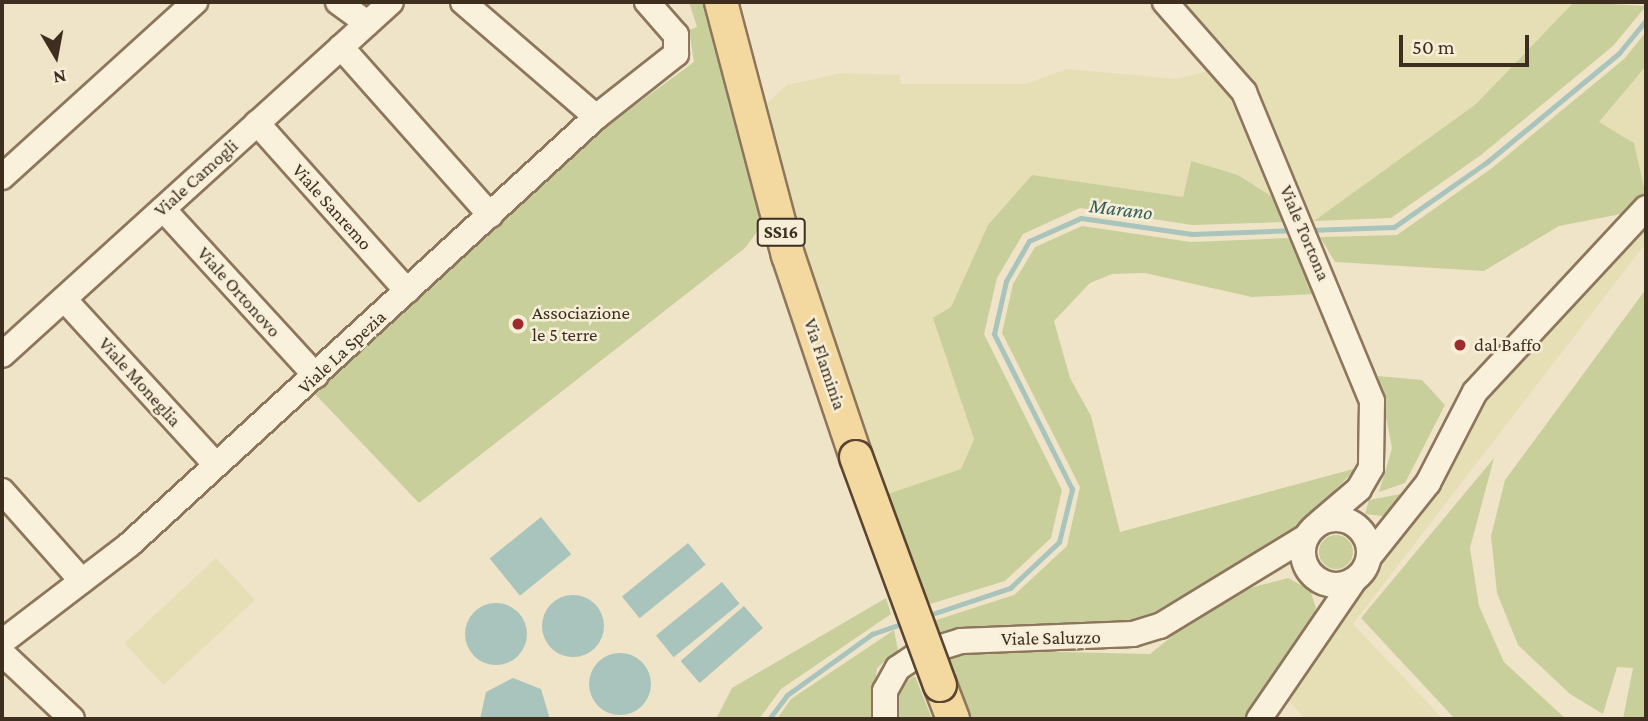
<!DOCTYPE html>
<html>
<head>
<meta charset="utf-8">
<style>
	body { margin:0 }
	#map { position:relative; width:1648px; height:721px; overflow:hidden; background:#f0e4c8; font-family:"Crimson Pro",serif }
	div>[style] { position:absolute }
	[style*='--x'] { left:calc(var(--x)*1px); top:calc(var(--y)*1px); width:calc(var(--w)*1px); rotate:calc(var(--a)*1deg) }
	.farmland>* { inset:0; background:#e6deb5; transform-origin:0 0 }
	.green>* { inset:0; background:#c9cf9b }
	.round { border-radius:50% }
	.water>* { inset:0; background:#a9c4bc; transform-origin:0 0 }
	.stream>* { height:5px; margin:-2.5px; padding:0 2.5px; transform-origin:2.5px; border-radius:2.5px; background:#a9c4bc }
	.roads { filter:drop-shadow(2px 0 #8d765c) drop-shadow(-2px 0 #8d765c) drop-shadow(0 2px #8d765c) drop-shadow(0 -2px #8d765c) }
	.minor>* { height:24px; margin:-12px; padding:0 12px; transform-origin:12px; border-radius:12px; background:#faf1dc }
	.minor>.ring { margin:-12px; padding:0; box-sizing:content-box; background:none; border:24px solid #faf1dc; border-radius:50% }
	.major>* { height:32px; margin:-16px; padding:0 16px; transform-origin:16px; border-radius:16px; background:#f3d9a0 }
	.bridges { filter:drop-shadow(2px 0 #5b4430) drop-shadow(-2px 0 #5b4430) drop-shadow(0 2px #5b4430) drop-shadow(0 -2px #5b4430) }
	.major-bridge>* { height:32px; margin:-16px; padding:0 16px; transform-origin:16px; border-radius:16px; background:#f3d9a0 }
	.dots>* { width:19px; height:19px; translate:-50% -50%; box-sizing:border-box; border:4px solid #f7eed8; border-radius:50% }
	span { translate:-50% -50%; white-space:nowrap; text-align:center; line-height:1.15; -webkit-text-stroke:5px #f7eed8; paint-order:stroke }
	.shield-label span { padding:2px 5px; background:#f7eed8; border:2px solid; border-radius:5px; -webkit-text-stroke-width:0 }
	.shield-label { font-size:18px; color:#3d2e20; font-weight:700 }
	.street-label { font-size:19px; color:#3d2e20 }
	.poi-label { font-size:19px; color:#3d2e20 }
	.left { translate:0 -50%; text-align:left }
	.water-label { font-size:21px; color:#2f5d5a; font-style:italic }
	.frame { position:absolute; inset:0; border:4px solid #3d2e20; pointer-events:none }
	.north { position:absolute; left:21px; top:21px; width:70px; height:70px; -webkit-text-stroke:5px #f7eed8; paint-order:stroke; rotate:170deg; font-size:19px; font-weight:700; line-height:28px; text-align:center; color:#3d2e20 }
	.north::after { content:''; display:block; margin:auto; width:24px; height:32px; background:#3d2e20; clip-path:polygon(50% 0,100% 100%,50% 72%,0 100%) }
	.scale { position:absolute; left:1399px; top:35px; width:130px; height:32px; box-sizing:border-box; border:4px solid #3d2e20; border-top:0; padding-left:9px; font-size:21px; line-height:24px; white-space:nowrap; color:#3d2e20; -webkit-text-stroke:5px #f7eed8; paint-order:stroke }
</style>
</head>
<body>
<div id="map">
	<div class="farmland">
		<div style="clip-path:polygon(1184px 2px,1574px 2px,1476px 104px,1314px 221px,1236px 59px)"></div>
		<div style="clip-path:polygon(1646px 66px,1646px 191px,1645px 192px,1634px 143px,1599px 122px)"></div>
		<div style="clip-path:polygon(1067px 69px,1177px 79px,1216px 69px,1280px 202px,1238px 175px,1190px 162px,1183px 197px,1032px 176px,988px 225px,951px 307px,934px 318px,974px 439px,961px 469px,888px 494px,821px 312px,763px 107px,787px 85px,842px 73px,900px 75px,901px 84px,1026px 84px)"></div>
		<div style="clip-path:polygon(1646px 222px,1646px 243px,1353px 624px,1443px 719px,1305px 719px,1288px 700px,1489px 395px)"></div>
		<div style="left:216px;top:558px;width:57px;height:125px;rotate:47deg"></div>
	</div>
	<div class="green">
		<div style="clip-path:polygon(689px 2px,705px 2px,760px 219px,756px 233px,745px 248px,419px 503px,314px 393px,607px 126px,694px 62px,689px 30px,697px 27px)"></div>
		<div style="clip-path:polygon(1574px 2px,1646px 6px,1613px 46px,1481px 155px,1391px 218px,1314px 221px,1476px 104px)"></div>
		<div style="clip-path:polygon(1646px 32px,1646px 66px,1599px 122px,1634px 143px,1645px 192px,1626px 213px,1559px 226px,1484px 271px,1335px 262px,1320px 237px,1397px 235px,1492px 168px,1624px 59px)"></div>
		<div style="clip-path:polygon(1191px 161px,1238px 175px,1280px 202px,1286px 222px,1192px 225px,1080px 208px,1023px 234px,997px 278px,984px 334px,1062px 490px,1051px 538px,1005px 581px,927px 605px,888px 494px,961px 469px,974px 439px,933px 318px,951px 307px,988px 225px,1032px 175px,1183px 197px)"></div>
		<div style="clip-path:polygon(1082px 226px,1191px 242px,1291px 238px,1315px 294px,1252px 297px,1145px 273px,1112px 274px,1090px 283px,1054px 321px,1070px 378px,1091px 416px,1120px 532px,1357px 468px,1294px 531px,1142px 619px,937px 638px,933px 621px,1014px 595px,1067px 546px,1080px 487px,1002px 333px,1013px 284px,1035px 247px)"></div>
		<div style="clip-path:polygon(1646px 289px,1646px 719px,1623px 719px,1633px 668px,1617px 667px,1603px 714px,1570px 694px,1518px 645px,1497px 593px,1491px 536px,1505px 480px)"></div>
		<div style="clip-path:polygon(1378px 376px,1422px 380px,1445px 405px,1405px 483px,1379px 492px,1392px 448px)"></div>
		<div style="clip-path:polygon(1494px 458px,1470px 548px,1479px 606px,1504px 662px,1566px 719px,1455px 719px,1361px 618px)"></div>
		<div style="clip-path:polygon(1406px 493px,1383px 516px,1365px 514px,1369px 500px)"></div>
		<div class="round" style="left:1319px;top:535px;width:34px;height:34px"></div>
		<div style="clip-path:polygon(1288px 578px,1310px 590px,1316px 608px,1310px 628px,1248px 719px,966px 719px,943px 659px,970px 650px,1150px 654px,1223px 595px)"></div>
		<div style="clip-path:polygon(886px 598px,891px 614px,781px 689px,759px 719px,716px 719px,732px 688px)"></div>
		<div style="clip-path:polygon(894px 630px,898px 650px,877px 668px,871px 719px,777px 719px,791px 699px)"></div>
		<div style="clip-path:polygon(915px 676px,932px 719px,895px 719px,898px 685px)"></div>
	</div>
	<div class="water">
		<div style="left:541px;top:517px;width:48px;height:66px;rotate:51deg"></div>
		<div style="left:688px;top:543px;width:28px;height:85px;rotate:51deg"></div>
		<div style="left:722px;top:582px;width:28px;height:85px;rotate:51deg"></div>
		<div class="round" style="left:542px;top:595px;width:62px;height:62px"></div>
		<div class="round" style="left:465px;top:603px;width:62px;height:62px"></div>
		<div style="left:744px;top:606px;width:29px;height:84px;rotate:49deg"></div>
		<div class="round" style="left:589px;top:653px;width:62px;height:62px"></div>
		<div style="clip-path:polygon(513px 678px,541px 689px,550px 719px,480px 719px,486px 692px)"></div>
	</div>
	<div class="stream">
		<div style="--x:1309;--y:230;--w:85;--a:-2"></div>
		<div style="--x:1394;--y:227;--w:113;--a:-35"></div>
		<div style="--x:1487;--y:162;--w:171;--a:-39.5"></div>
		<div style="--x:1619;--y:53;--w:43;--a:-50.7"></div>
		<div style="--x:926;--y:616;--w:89;--a:-18.4"></div>
		<div style="--x:1010;--y:588;--w:67;--a:-43.2"></div>
		<div style="--x:1059;--y:542;--w:55;--a:-76.2"></div>
		<div style="--x:1072;--y:489;--w:174;--a:-116.7"></div>
		<div style="--x:994;--y:334;--w:54;--a:-77.2"></div>
		<div style="--x:1006;--y:281;--w:46;--a:-60.1"></div>
		<div style="--x:1029;--y:241;--w:57;--a:-23.9"></div>
		<div style="--x:1081;--y:218;--w:112;--a:8.2"></div>
		<div style="--x:1192;--y:234;--w:103;--a:-2.2"></div>
		<div style="--x:769;--y:719;--w:30;--a:-53"></div>
		<div style="--x:787;--y:695;--w:105;--a:-35.7"></div>
		<div style="--x:872;--y:634;--w:37;--a:-19"></div>
	</div>
	<div class="roads">
		<div class="minor">
			<div style="--x:338;--y:2;--w:36;--a:36"></div>
			<div style="--x:463;--y:2;--w:176;--a:40.8"></div>
			<div style="--x:1165;--y:2;--w:120;--a:48.7"></div>
			<div style="--x:1244;--y:92;--w:334;--a:67.5"></div>
			<div style="--x:1372;--y:401;--w:67;--a:90.9"></div>
			<div style="--x:1371;--y:468;--w:24;--a:120"></div>
			<div style="--x:1359;--y:489;--w:52;--a:139.6"></div>
			<div style="--x:341;--y:47;--w:225;--a:48.4"></div>
			<div style="--x:257;--y:123;--w:225;--a:48.2"></div>
			<div style="--x:2;--y:177;--w:261;--a:-42.2"></div>
			<div style="--x:163;--y:209;--w:226;--a:47.5"></div>
			<div style="--x:64;--y:299;--w:225;--a:47.5"></div>
			<div style="--x:2;--y:355;--w:525;--a:-42.22"></div>
			<div style="--x:2;--y:491;--w:120;--a:48.4"></div>
			<div class="ring" style="left:1303px;top:519px;width:42px;height:42px"></div>
			<div style="--x:1369;--y:557;--w:95;--a:-51.4"></div>
			<div style="--x:1428;--y:483;--w:102;--a:-62.7"></div>
			<div style="--x:1475;--y:392;--w:251;--a:-47.1"></div>
			<div style="--x:2;--y:642;--w:161;--a:-37.4"></div>
			<div style="--x:130;--y:544;--w:632;--a:-42.5"></div>
			<div style="--x:596;--y:117;--w:102;--a:-38.2"></div>
			<div style="--x:676;--y:54;--w:19;--a:-90"></div>
			<div style="--x:676;--y:35;--w:44;--a:-131.3"></div>
			<div style="--x:2;--y:653;--w:96;--a:43.3"></div>
			<div style="--x:885;--y:719;--w:28;--a:-90"></div>
			<div style="--x:885;--y:691;--w:26;--a:-61"></div>
			<div style="--x:898;--y:668;--w:25;--a:-34"></div>
			<div style="--x:919;--y:654;--w:44;--a:-17.2"></div>
			<div style="--x:961;--y:641;--w:172;--a:-2.3"></div>
			<div style="--x:1133;--y:634;--w:28;--a:-17"></div>
			<div style="--x:1160;--y:626;--w:171;--a:-31.4"></div>
			<div style="--x:1259;--y:719;--w:168;--a:-55.6"></div>
		</div>
		<div class="major">
			<div style="--x:721;--y:2;--w:262;--a:75.2"></div>
			<div style="--x:788;--y:255;--w:213;--a:71.4"></div>
			<div style="--x:940;--y:685;--w:36;--a:69"></div>
		</div>
	</div>
	<div class="bridges">
		<div class="major-bridge">
			<div style="--x:856;--y:457;--w:243;--a:69.8"></div>
		</div>
	</div>
	<div class="dots">
		<div style="left:518px;top:324px;background:#9e2a2b"></div>
		<div style="left:1460px;top:345px;background:#9e2a2b"></div>
	</div>
	<div class="shield-label">
		<span style="left:781px;top:232px">SS16</span>
	</div>
	<div class="street-label">
		<span style="left:196px;top:178px;rotate:-42deg">Viale Camogli</span>
		<span style="left:332px;top:207px;rotate:48deg">Viale Sanremo</span>
		<span style="left:1305px;top:233px;rotate:67deg">Viale Tortona</span>
		<span style="left:239px;top:292px;rotate:48deg">Viale Ortonovo</span>
		<span style="left:342px;top:352px;rotate:-43deg">Viale La Spezia</span>
		<span style="left:825px;top:364px;rotate:71deg">Via Flaminia</span>
		<span style="left:140px;top:382px;rotate:48deg">Viale Moneglia</span>
		<span style="left:1051px;top:638px;rotate:-1deg">Viale Saluzzo</span>
	</div>
	<div class="poi-label">
		<span class="left" style="left:532px;top:324px">Associazione<br>le 5 terre</span>
		<span class="left" style="left:1474px;top:345px">dal Baffo</span>
	</div>
	<div class="water-label">
		<span style="left:1121px;top:209px;rotate:7deg">Marano</span>
	</div>
	<div class="frame"></div>
	<div class="north">N</div>
	<div class="scale">50 m</div>
</div>
</body>
</html>
